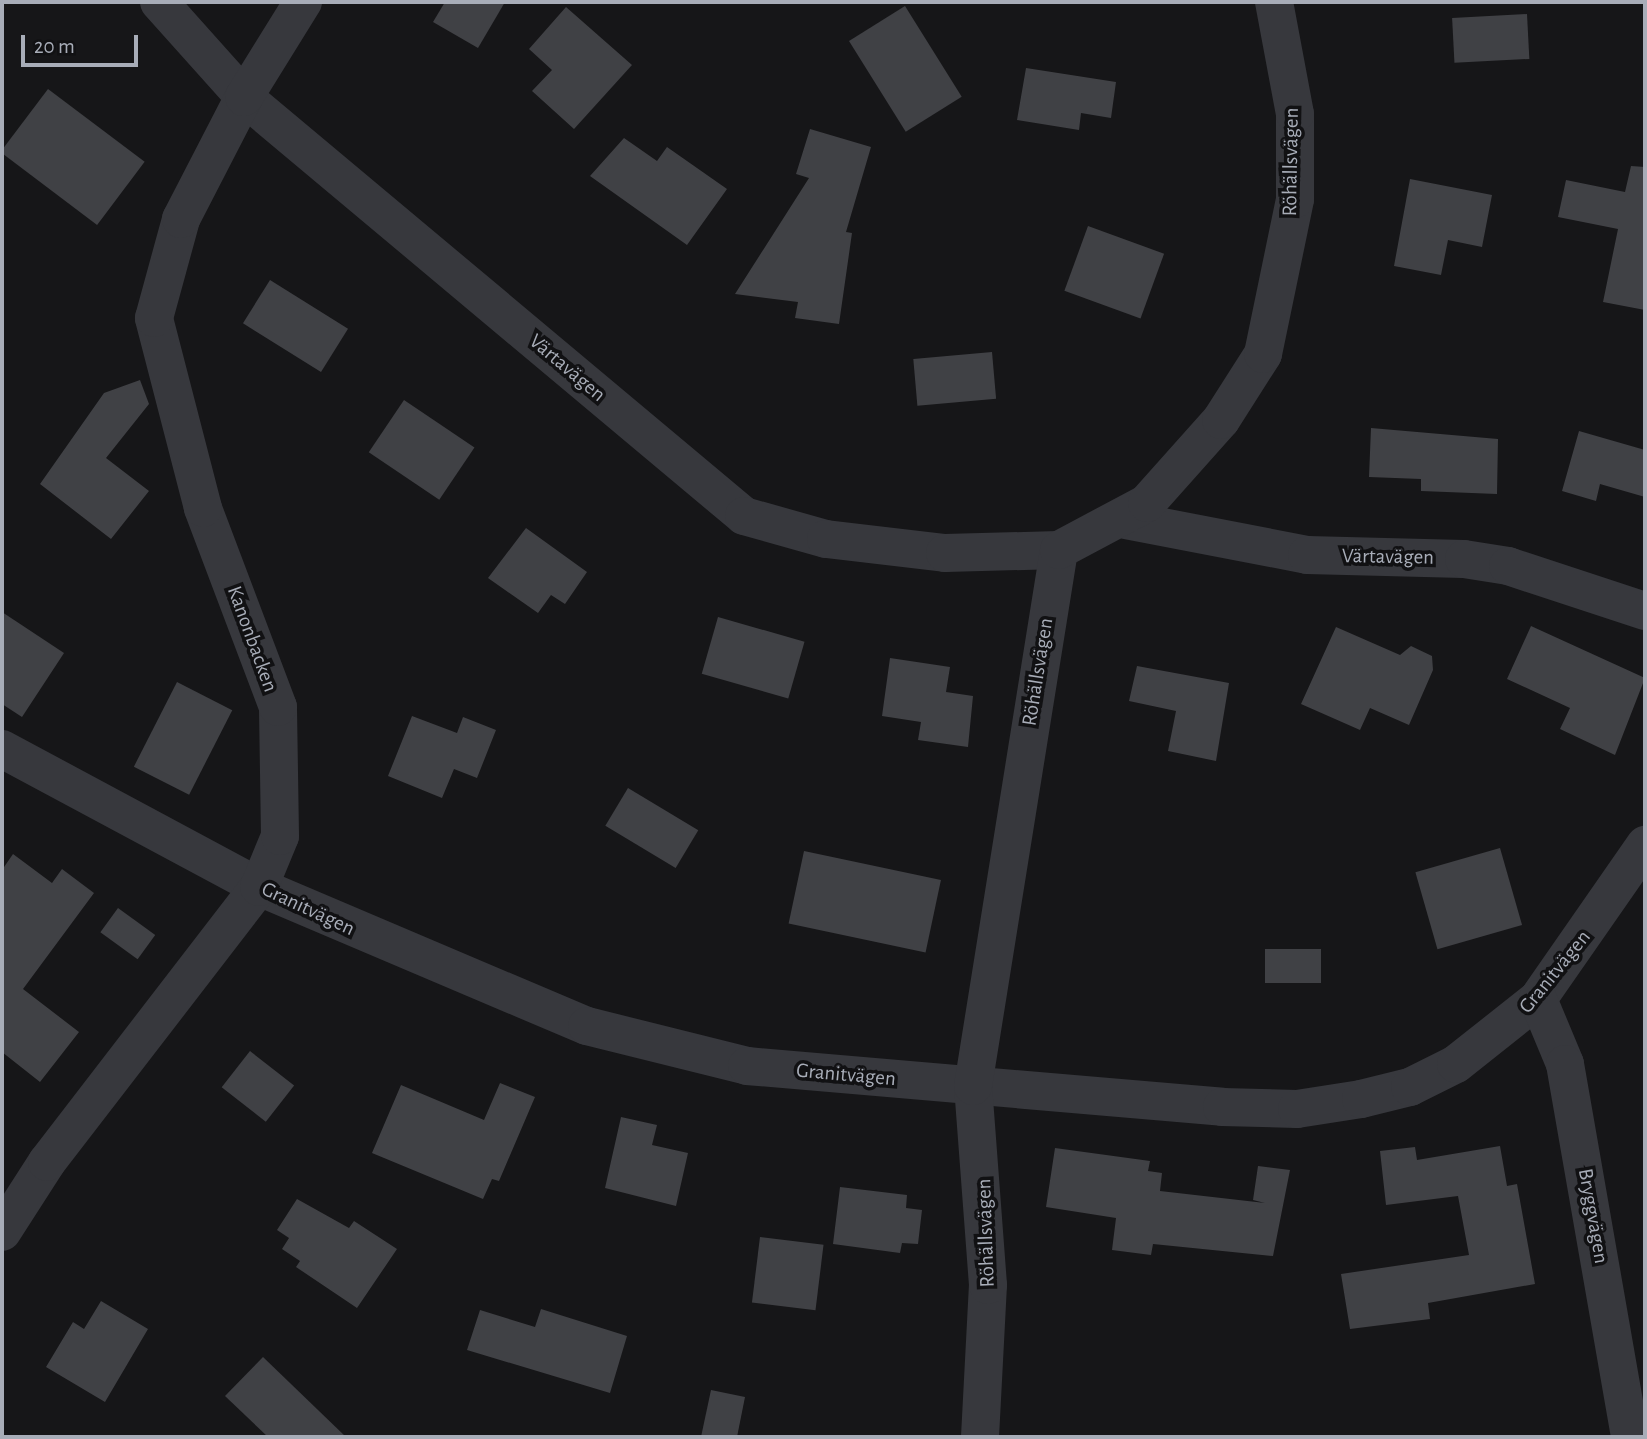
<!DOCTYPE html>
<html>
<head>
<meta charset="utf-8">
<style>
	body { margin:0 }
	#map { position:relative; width:1647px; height:1439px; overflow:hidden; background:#161618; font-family:"Alegreya Sans",sans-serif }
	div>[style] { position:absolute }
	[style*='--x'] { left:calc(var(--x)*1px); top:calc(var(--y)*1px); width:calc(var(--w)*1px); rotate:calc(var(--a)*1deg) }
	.building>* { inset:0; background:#404145; transform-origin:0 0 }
	.minor>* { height:38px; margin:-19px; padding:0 19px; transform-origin:19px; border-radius:19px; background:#37383d }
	span { translate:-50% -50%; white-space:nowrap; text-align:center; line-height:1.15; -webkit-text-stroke:7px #111113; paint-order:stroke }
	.street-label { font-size:21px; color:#a8adb8 }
	.frame { position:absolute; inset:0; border:4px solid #a8adb8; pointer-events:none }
	.scale { position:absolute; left:21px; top:35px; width:117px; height:32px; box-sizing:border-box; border:4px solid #a8adb8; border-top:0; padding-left:9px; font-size:21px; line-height:24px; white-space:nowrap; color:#a8adb8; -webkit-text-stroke:5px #111113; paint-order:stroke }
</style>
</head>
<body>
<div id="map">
	<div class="building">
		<div style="clip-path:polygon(445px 2px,505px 2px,478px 48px,433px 22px)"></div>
		<div style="left:905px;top:6px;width:107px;height:66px;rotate:58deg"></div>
		<div style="clip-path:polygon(566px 7px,632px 65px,574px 129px,532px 91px,552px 70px,529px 49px)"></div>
		<div style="left:1527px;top:14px;width:45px;height:75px;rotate:87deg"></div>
		<div style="clip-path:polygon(1026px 68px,1116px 82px,1111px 118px,1081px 113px,1079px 130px,1017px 120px)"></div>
		<div style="left:48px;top:89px;width:121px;height:79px;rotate:37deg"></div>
		<div style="clip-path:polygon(810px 129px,871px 147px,846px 232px,852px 233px,839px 324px,795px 318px,798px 302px,735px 294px,809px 178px,796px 174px)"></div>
		<div style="clip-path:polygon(624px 138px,657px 161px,667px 147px,727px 189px,687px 245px,590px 176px)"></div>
		<div style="clip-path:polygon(1631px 166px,1645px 167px,1645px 310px,1603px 302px,1618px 229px,1558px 217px,1566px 180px,1625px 192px)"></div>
		<div style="clip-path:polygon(1410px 179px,1492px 195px,1482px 247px,1448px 240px,1441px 275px,1394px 266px)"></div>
		<div style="left:1088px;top:226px;width:81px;height:69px;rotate:20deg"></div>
		<div style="left:270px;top:280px;width:92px;height:51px;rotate:32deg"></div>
		<div style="left:992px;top:352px;width:47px;height:79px;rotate:85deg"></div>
		<div style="clip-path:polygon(140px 380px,149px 404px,106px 458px,149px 491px,111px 539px,40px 484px,104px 393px)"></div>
		<div style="left:404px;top:400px;width:85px;height:63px;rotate:34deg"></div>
		<div style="clip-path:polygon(1371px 428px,1498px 439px,1497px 494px,1421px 491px,1421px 479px,1369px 477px)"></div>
		<div style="clip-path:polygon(1579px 431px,1645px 450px,1645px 497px,1600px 484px,1596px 501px,1562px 491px)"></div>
		<div style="clip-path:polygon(526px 528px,587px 572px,565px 604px,551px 595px,538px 613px,488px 578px)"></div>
		<div style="clip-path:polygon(2px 612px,64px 653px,22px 717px,2px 704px)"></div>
		<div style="left:718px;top:617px;width:90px;height:59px;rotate:16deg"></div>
		<div style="clip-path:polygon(1531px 626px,1645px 678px,1615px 755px,1560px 729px,1570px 708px,1507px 679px)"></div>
		<div style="clip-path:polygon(1336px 627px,1400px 655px,1411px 646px,1432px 656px,1433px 670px,1409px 725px,1370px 708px,1360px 730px,1301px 704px)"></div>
		<div style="clip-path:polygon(890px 658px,950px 667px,946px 692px,973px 696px,968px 747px,918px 740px,921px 722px,882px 716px)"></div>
		<div style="clip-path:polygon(1137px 666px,1229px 683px,1216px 761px,1168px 751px,1176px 711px,1129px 701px)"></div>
		<div style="left:177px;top:682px;width:62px;height:95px;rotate:27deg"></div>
		<div style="clip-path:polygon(412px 716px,457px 733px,463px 717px,496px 730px,477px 778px,454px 769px,442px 798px,388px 776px)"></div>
		<div style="left:628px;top:788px;width:82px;height:44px;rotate:31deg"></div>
		<div style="left:1500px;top:848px;width:80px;height:88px;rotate:74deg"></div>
		<div style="left:804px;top:851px;width:140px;height:74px;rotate:12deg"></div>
		<div style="clip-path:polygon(13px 854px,52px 883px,62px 869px,94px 893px,23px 989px,79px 1032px,40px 1082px,2px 1052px,2px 870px)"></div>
		<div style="left:118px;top:908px;width:46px;height:30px;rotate:36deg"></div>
		<div style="left:1265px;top:949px;width:56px;height:34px"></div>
		<div style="left:250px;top:1051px;width:56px;height:46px;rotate:38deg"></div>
		<div style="clip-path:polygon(500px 1083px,535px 1097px,499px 1181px,492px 1179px,483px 1199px,372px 1153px,401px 1085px,484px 1120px)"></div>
		<div style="clip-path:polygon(621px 1117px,657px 1125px,652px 1145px,688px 1153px,676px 1206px,605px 1188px)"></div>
		<div style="clip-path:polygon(1500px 1146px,1507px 1186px,1517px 1184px,1535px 1284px,1428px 1303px,1430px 1319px,1350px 1329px,1341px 1274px,1469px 1255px,1458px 1196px,1386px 1205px,1380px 1151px,1415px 1147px,1417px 1160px)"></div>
		<div style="clip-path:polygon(1055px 1148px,1150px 1161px,1148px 1171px,1162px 1173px,1160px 1191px,1265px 1203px,1253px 1200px,1258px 1166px,1290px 1170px,1273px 1256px,1153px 1244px,1151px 1255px,1112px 1250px,1116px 1218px,1046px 1207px)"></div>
		<div style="clip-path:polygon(840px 1187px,907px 1195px,906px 1208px,922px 1210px,918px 1244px,902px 1243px,900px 1253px,833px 1244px)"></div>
		<div style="clip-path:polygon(297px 1199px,349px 1228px,354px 1221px,397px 1249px,357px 1308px,296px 1267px,300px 1261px,282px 1249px,289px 1238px,277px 1230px)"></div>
		<div style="left:760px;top:1237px;width:64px;height:66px;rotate:7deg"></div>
		<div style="clip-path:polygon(101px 1301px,148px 1329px,105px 1402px,46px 1367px,73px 1322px,84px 1329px)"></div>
		<div style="clip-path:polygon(541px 1309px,627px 1336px,610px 1393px,467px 1350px,480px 1310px,535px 1327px)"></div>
		<div style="clip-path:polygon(263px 1357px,346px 1437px,268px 1437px,225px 1396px)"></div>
		<div style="clip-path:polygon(711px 1390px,745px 1397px,737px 1437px,701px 1437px)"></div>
	</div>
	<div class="minor">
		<div style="--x:159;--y:2;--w:127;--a:48.2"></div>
		<div style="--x:244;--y:97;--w:652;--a:39.96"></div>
		<div style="--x:744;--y:516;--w:85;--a:15.7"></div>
		<div style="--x:826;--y:539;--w:120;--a:6.7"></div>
		<div style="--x:945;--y:553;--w:114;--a:-1.5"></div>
		<div style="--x:1126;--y:520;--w:184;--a:10.9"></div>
		<div style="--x:1307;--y:555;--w:157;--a:1.5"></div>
		<div style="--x:1464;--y:559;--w:45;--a:9"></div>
		<div style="--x:1508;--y:566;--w:144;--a:18.2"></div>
		<div style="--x:2;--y:749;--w:292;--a:28.2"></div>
		<div style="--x:259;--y:887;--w:356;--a:23"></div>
		<div style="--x:587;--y:1026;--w:165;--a:14"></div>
		<div style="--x:747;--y:1066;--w:477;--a:4.9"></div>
		<div style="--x:1222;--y:1107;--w:75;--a:1.5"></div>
		<div style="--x:1297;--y:1109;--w:65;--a:-8.9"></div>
		<div style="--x:1361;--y:1099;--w:50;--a:-13.8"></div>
		<div style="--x:1410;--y:1087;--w:51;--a:-26.6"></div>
		<div style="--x:1456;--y:1064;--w:105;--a:-38.4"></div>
		<div style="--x:1538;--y:999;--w:188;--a:-55.2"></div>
		<div style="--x:1538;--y:999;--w:70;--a:67.4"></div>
		<div style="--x:1565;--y:1064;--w:379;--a:80.1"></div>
		<div style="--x:2;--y:1232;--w:83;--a:-57.3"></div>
		<div style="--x:47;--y:1162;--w:347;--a:-52.4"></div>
		<div style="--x:259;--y:887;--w:55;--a:-67.6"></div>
		<div style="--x:280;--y:836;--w:129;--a:-90.9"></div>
		<div style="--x:278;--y:707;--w:213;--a:-110.7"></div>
		<div style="--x:203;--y:508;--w:196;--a:-104.5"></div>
		<div style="--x:154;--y:318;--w:103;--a:-74.7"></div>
		<div style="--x:181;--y:219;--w:137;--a:-62.7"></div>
		<div style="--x:244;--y:97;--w:112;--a:-58.2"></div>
		<div style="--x:980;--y:1437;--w:152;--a:-87"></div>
		<div style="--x:988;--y:1285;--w:200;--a:-94.3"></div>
		<div style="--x:973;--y:1086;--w:543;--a:-80.88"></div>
		<div style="--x:1059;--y:550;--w:100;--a:-28.1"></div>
		<div style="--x:1147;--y:503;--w:111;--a:-48.3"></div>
		<div style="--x:1221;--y:420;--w:78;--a:-57.5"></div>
		<div style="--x:1263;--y:354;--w:158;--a:-78.3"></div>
		<div style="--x:1295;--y:199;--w:85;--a:-90"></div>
		<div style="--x:1295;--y:114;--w:114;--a:-100.6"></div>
	</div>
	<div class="street-label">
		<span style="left:1291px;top:162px;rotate:-89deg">Röhällsvägen</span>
		<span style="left:567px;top:368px;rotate:40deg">Värtavägen</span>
		<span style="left:1388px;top:557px;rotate:1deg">Värtavägen</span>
		<span style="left:252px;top:639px;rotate:70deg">Kanonbacken</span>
		<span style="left:1038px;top:672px;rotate:-81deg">Röhällsvägen</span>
		<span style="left:308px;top:909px;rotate:25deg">Granitvägen</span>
		<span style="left:1555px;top:972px;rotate:-51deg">Granitvägen</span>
		<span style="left:846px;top:1075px;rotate:5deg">Granitvägen</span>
		<span style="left:1593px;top:1216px;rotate:80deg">Bryggvägen</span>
		<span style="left:986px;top:1233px;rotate:-92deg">Röhällsvägen</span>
	</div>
	<div class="frame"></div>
	<div class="scale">20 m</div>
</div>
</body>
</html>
